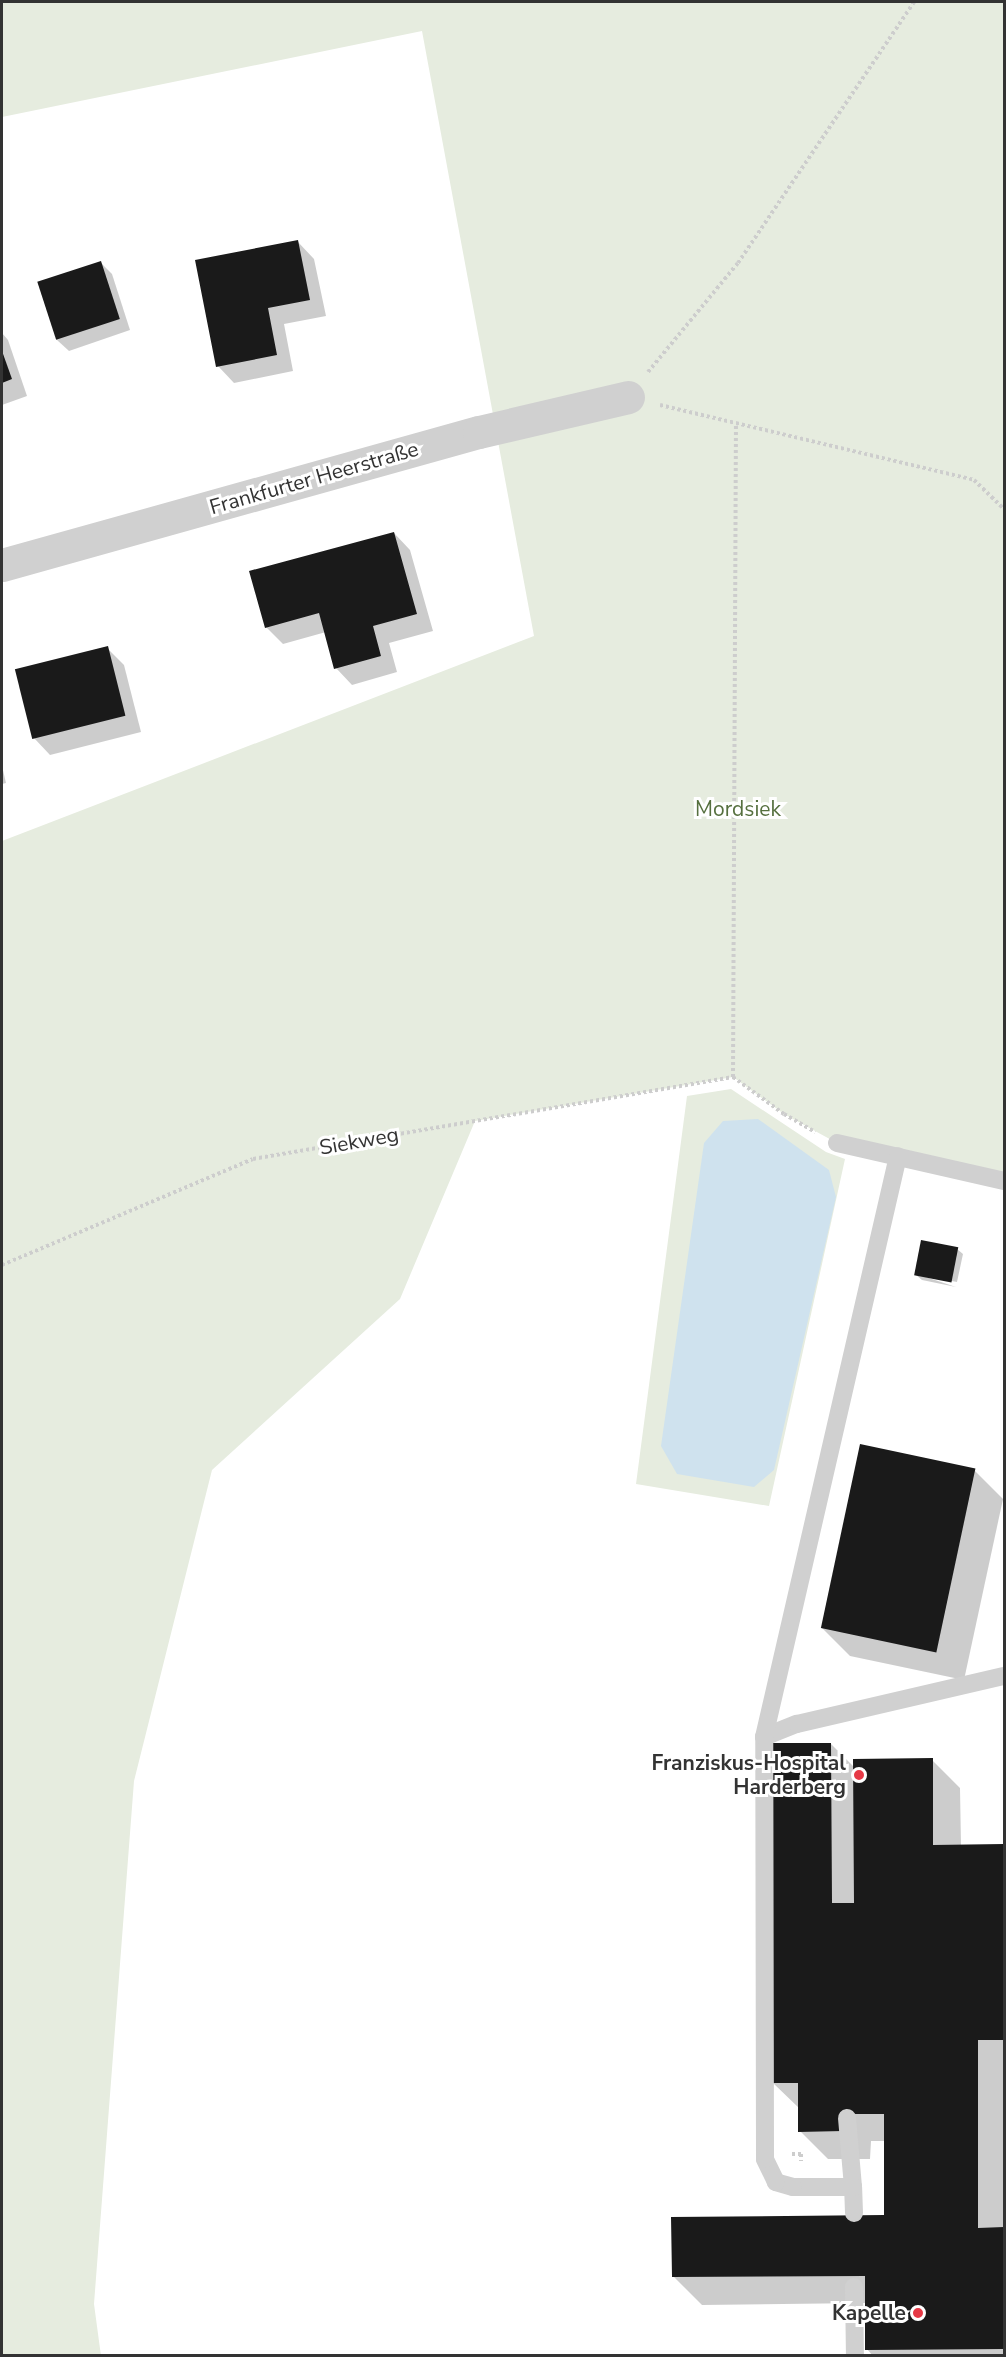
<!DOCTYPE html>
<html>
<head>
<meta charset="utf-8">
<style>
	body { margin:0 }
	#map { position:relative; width:1006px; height:2357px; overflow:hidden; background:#fff; font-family:"Nunito Sans",sans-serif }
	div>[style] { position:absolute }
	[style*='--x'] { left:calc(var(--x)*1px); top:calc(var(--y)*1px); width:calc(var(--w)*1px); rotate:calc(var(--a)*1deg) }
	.green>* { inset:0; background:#e6ecdf }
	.water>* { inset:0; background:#cfe2ee }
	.shadow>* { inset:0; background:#0003 }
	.building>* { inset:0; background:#1a1a1a; transform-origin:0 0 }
	.path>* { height:4px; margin-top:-2px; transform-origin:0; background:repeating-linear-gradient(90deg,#cdcdcd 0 3px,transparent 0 6px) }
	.service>* { height:18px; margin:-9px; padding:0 9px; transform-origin:9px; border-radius:9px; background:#d0d0d0 }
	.minor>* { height:33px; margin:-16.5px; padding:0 16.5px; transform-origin:16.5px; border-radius:16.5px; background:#d0d0d0 }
	.dots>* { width:16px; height:16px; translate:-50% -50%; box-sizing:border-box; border:3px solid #fff; border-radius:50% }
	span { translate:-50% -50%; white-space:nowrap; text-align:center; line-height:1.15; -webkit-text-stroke:6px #fff; paint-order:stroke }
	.street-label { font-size:21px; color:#333 }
	.park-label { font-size:21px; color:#56703f }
	.poi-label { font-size:21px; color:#333; font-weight:700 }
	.right { translate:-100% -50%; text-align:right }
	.frame { position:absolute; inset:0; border:3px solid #333; pointer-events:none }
</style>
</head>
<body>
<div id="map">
	<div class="green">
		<div style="clip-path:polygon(2px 2px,1004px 2px,1004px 1181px,837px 1143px,784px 1114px,733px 1077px,475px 1121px,400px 1299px,212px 1470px,134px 1781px,94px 2304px,101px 2356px,2px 2355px,2px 841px,534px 636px,422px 31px,2px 117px)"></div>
		<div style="clip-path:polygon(731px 1089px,826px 1152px,845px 1159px,769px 1506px,636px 1484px,687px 1096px)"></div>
	</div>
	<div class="water">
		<div style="clip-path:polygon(758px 1119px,829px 1170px,836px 1197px,774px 1470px,754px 1487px,677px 1474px,661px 1446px,704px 1143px,723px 1121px)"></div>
	</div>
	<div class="shadow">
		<div style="clip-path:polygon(298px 242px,314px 259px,326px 316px,284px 324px,293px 371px,234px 383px,218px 366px)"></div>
		<div style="clip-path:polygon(100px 262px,112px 274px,130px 330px,69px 351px,57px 340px,38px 283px)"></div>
		<div style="clip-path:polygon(2px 333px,8px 340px,27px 396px,2px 405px)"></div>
		<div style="clip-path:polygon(394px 533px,410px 550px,433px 631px,389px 643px,397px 672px,352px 685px,336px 668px,326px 632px,283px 644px,266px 627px)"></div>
		<div style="clip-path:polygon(107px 648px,124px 665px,141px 732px,50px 755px,34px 738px)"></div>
		<div style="clip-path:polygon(2px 766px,6px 783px,2px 784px)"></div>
		<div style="clip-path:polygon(957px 1249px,963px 1254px,957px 1282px,920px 1275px,956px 1287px,922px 1280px,916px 1275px)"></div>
		<div style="clip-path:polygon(861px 1446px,975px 1471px,1003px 1499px,964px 1680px,850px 1656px,822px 1628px)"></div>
		<div style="clip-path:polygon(831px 1744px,855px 1768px,932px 1760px,960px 1788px,961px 1846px,1004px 1846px,1004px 2356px,873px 2356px,867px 2349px,866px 2303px,702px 2305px,674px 2277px,886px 2217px,885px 2141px,871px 2141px,870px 2159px,828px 2159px,800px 2131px,800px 2109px,773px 2083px)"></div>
	</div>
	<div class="building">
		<div style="clip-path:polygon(298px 240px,310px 300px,268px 308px,277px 355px,216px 367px,195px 260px)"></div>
		<div style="left:101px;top:261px;width:61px;height:67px;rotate:72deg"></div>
		<div style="clip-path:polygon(2px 351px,12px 379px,2px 383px)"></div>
		<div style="clip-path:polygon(394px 532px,417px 614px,373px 626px,381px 656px,334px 669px,319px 613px,265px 628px,249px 571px)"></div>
		<div style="left:108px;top:646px;width:72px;height:96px;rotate:76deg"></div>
		<div style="left:921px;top:1240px;width:38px;height:36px;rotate:11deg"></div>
		<div style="left:860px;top:1444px;width:118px;height:188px;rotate:12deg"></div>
		<div style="clip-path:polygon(770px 1743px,831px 1743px,832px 1903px,854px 1903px,853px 1759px,933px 1758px,933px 1845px,1004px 1844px,1004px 2040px,978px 2040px,978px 2228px,1004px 2227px,1004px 2349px,865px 2350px,865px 2276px,672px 2277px,671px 2217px,884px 2215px,884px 2114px,843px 2114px,843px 2131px,798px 2132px,798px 2083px,772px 2083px)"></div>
	</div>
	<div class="path">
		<div style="--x:648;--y:372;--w:141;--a:-50.5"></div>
		<div style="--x:738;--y:263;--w:315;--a:-56"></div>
		<div style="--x:660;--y:405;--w:323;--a:13.4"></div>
		<div style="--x:974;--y:480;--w:42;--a:44"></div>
		<div style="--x:733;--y:1077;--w:654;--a:-89.74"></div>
		<div style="--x:733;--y:1077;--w:63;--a:36"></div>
		<div style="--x:784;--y:1114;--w:36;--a:30"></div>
		<div style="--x:2;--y:1265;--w:272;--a:-22.9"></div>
		<div style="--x:253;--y:1159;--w:487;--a:-9.7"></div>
		<div style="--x:792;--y:2154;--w:9;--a:0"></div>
		<div style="--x:801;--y:2154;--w:7;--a:90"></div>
	</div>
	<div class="service">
		<div style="--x:837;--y:1143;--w:171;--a:12.8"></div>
		<div style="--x:764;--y:1737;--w:35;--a:-22"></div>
		<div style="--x:797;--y:1724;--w:212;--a:-13.1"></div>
		<div style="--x:847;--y:2118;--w:69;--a:85"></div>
		<div style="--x:854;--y:2213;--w:26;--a:-92"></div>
		<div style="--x:853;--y:2187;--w:60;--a:180"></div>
		<div style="--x:793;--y:2187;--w:18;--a:-164"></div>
		<div style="--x:776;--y:2182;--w:25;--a:-116"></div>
		<div style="--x:765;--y:2159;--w:422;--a:-90.1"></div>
		<div style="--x:764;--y:1737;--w:596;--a:-77.01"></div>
		<div style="--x:854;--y:2287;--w:69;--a:89.2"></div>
	</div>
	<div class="minor">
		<div style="--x:2;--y:565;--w:495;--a:-15.6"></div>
		<div style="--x:479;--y:432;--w:153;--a:-13.2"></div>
	</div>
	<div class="dots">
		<div style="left:859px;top:1775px;background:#e63946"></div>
		<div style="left:918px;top:2313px;background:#e63946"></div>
	</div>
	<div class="street-label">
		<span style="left:314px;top:478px;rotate:-16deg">Frankfurter Heerstraße</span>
		<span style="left:359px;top:1141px;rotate:-10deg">Siekweg</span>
	</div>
	<div class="park-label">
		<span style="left:738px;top:809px">Mordsiek</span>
	</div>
	<div class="poi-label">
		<span class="right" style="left:846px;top:1775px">Franziskus-Hospital<br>Harderberg</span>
		<span class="right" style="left:906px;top:2313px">Kapelle</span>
	</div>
	<div class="frame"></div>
</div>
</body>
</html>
